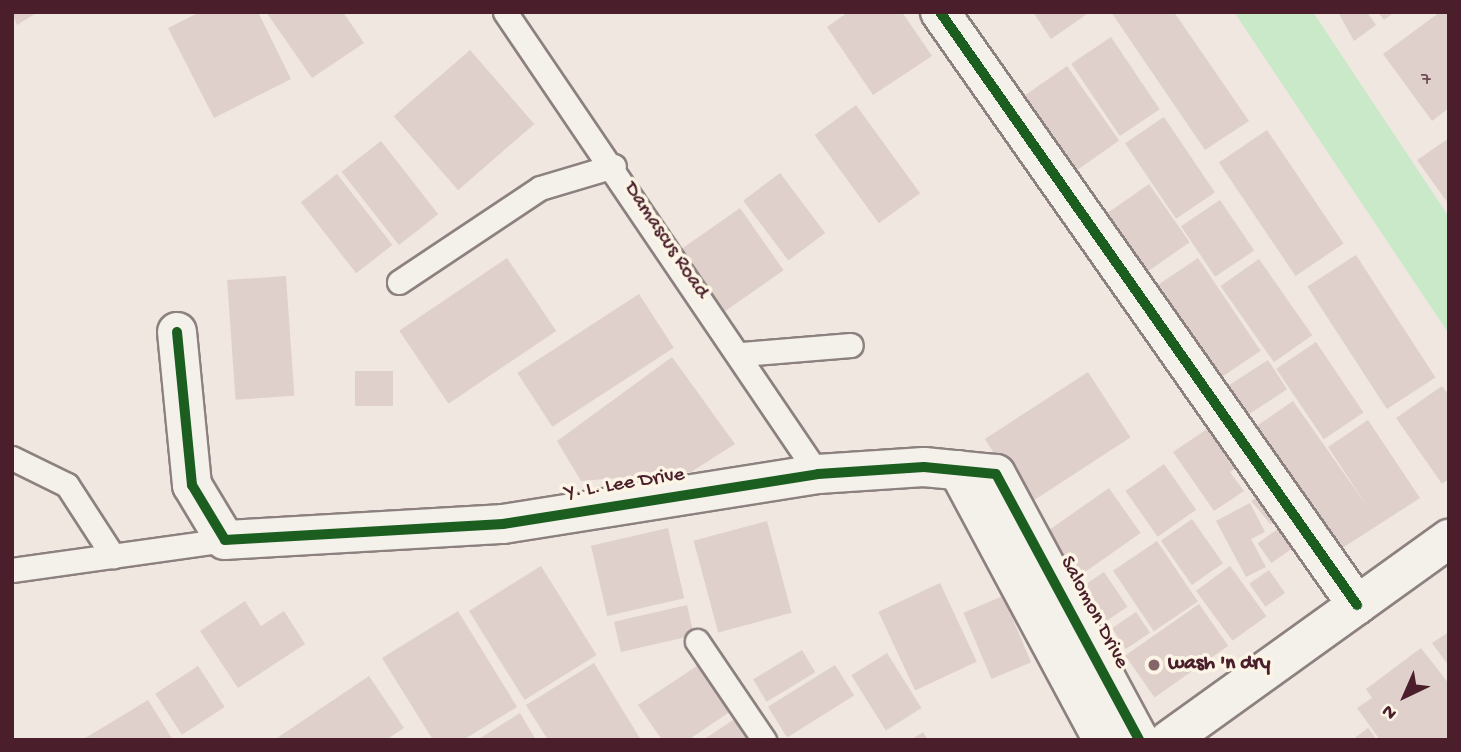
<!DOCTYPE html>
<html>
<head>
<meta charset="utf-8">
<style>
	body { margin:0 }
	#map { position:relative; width:1461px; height:752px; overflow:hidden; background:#f0e7e0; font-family:"Gochi Hand",sans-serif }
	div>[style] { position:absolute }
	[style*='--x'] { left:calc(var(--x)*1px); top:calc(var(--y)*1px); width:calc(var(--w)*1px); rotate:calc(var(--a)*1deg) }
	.green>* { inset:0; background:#cae9c8 }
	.building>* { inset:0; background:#dfd0cc; transform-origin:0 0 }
	.roads { filter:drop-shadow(2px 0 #8d8180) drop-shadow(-2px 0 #8d8180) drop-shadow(0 2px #8d8180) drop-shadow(0 -2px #8d8180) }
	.service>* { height:23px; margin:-11.5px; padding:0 11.5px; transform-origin:11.5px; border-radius:11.5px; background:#f4f0ea }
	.minor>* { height:38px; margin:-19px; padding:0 19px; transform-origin:19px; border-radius:19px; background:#f4f0ea }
	.secondary>* { height:38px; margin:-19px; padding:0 19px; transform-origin:19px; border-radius:19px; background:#f4f0ea }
	.cycleway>* { height:10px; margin:-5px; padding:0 5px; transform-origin:5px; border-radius:5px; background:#1b5e20 }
	.dots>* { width:19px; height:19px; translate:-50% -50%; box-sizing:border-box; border:4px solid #fcf5e5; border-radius:50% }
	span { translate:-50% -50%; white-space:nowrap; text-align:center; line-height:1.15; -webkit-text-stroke:7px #fcf5e5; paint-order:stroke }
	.number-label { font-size:18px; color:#6f4b53 }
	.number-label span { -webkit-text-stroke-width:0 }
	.street-label { font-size:21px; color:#4a1f2b }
	.poi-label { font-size:21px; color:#4a1f2b; font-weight:700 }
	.left { translate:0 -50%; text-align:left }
	.frame { position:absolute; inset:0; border:14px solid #4a1f2b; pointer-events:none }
	.north { position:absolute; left:1370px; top:661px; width:70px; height:70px; -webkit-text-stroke:5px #fcf5e5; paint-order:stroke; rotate:224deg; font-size:19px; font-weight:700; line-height:28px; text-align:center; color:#4a1f2b }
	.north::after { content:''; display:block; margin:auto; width:24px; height:32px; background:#4a1f2b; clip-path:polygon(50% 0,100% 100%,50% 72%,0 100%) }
</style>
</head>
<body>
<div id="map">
	<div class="green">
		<div style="clip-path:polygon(1234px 12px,1313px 12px,1449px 217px,1449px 334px)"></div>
	</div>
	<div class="building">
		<div style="clip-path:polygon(12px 12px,38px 12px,17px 25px)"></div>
		<div style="clip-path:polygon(200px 12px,258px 12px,291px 79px,214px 118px,168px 28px)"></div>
		<div style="clip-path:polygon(266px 12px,343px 12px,364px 43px,312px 78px)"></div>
		<div style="clip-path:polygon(848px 12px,902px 12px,932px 56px,873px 95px,827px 27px)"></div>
		<div style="clip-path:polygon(1033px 12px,1090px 12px,1051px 39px)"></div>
		<div style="clip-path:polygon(1111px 12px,1174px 12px,1249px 121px,1205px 150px)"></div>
		<div style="clip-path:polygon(1338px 12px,1367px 12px,1376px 25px,1354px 41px)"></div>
		<div style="clip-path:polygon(1378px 12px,1395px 12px,1384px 20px)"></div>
		<div style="clip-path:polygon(1440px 12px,1449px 12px,1449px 108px,1432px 121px,1383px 54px)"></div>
		<div style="left:1111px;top:37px;width:87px;height:48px;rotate:56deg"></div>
		<div style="left:470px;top:50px;width:98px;height:101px;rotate:49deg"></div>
		<div style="left:1067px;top:66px;width:91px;height:56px;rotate:55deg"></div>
		<div style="left:856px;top:105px;width:109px;height:51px;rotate:54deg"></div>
		<div style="left:1164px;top:117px;width:91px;height:47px;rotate:56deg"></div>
		<div style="left:1267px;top:130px;width:137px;height:58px;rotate:56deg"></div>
		<div style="clip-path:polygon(1449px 138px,1449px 201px,1447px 202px,1417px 160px)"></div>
		<div style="left:381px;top:141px;width:93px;height:50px;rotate:52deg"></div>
		<div style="left:780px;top:173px;width:75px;height:46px;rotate:53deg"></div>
		<div style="left:337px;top:174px;width:90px;height:46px;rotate:52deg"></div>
		<div style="left:1149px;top:184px;width:71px;height:56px;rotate:55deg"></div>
		<div style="left:1220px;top:200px;width:61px;height:47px;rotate:56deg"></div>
		<div style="left:740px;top:208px;width:76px;height:75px;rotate:55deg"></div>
		<div style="left:1356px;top:255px;width:146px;height:58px;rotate:57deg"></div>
		<div style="left:507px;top:258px;width:88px;height:130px;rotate:56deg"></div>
		<div style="left:1198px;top:258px;width:112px;height:57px;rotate:56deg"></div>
		<div style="left:1259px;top:259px;width:93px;height:47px;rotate:55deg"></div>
		<div style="left:286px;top:276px;width:120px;height:59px;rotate:86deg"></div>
		<div style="left:639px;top:294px;width:64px;height:145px;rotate:57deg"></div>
		<div style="left:1316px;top:342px;width:85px;height:48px;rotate:56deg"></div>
		<div style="clip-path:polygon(672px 357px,735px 444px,691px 472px,581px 481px,557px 441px)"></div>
		<div style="left:1268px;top:360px;width:35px;height:58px;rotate:57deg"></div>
		<div style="left:355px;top:371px;width:38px;height:35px"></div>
		<div style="left:1088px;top:372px;width:78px;height:123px;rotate:57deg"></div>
		<div style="clip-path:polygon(1442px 386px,1449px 395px,1449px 479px,1442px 484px,1396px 418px)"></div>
		<div style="clip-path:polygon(1293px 401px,1367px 506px,1328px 447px,1368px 420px,1420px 498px,1330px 556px,1245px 434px)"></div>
		<div style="clip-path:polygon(1219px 421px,1246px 461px,1230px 472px,1244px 491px,1214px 511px,1173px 452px)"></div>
		<div style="left:1164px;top:464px;width:56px;height:47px;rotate:55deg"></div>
		<div style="left:1268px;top:487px;width:30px;height:22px;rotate:50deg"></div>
		<div style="left:1109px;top:488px;width:55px;height:84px;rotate:55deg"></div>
		<div style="clip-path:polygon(1250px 503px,1265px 532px,1251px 539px,1266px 567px,1246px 577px,1216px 521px)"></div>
		<div style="left:1192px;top:519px;width:54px;height:38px;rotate:55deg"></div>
		<div style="left:767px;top:521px;width:95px;height:76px;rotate:75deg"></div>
		<div style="left:668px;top:528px;width:72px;height:79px;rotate:77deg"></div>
		<div style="left:1278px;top:529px;width:24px;height:25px;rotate:55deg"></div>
		<div style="left:1157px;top:541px;width:73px;height:53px;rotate:56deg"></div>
		<div style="left:541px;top:566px;width:105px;height:85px;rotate:58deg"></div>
		<div style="left:1230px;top:566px;width:62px;height:42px;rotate:54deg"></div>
		<div style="left:1269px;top:570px;width:28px;height:24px;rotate:55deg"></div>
		<div style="left:1104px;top:572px;width:42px;height:31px;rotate:56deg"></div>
		<div style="left:940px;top:583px;width:87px;height:68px;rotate:65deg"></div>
		<div style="left:1003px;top:596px;width:72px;height:43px;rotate:67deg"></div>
		<div style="clip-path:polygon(245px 601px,261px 626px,284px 611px,305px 644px,238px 688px,200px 631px)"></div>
		<div style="left:1199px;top:604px;width:51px;height:90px;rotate:55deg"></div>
		<div style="left:687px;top:605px;width:31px;height:75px;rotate:77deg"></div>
		<div style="clip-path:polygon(458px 611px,517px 707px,463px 740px,433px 740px,382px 658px)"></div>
		<div style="left:1136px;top:612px;width:25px;height:29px;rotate:56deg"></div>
		<div style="clip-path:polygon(1449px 632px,1449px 666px,1432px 643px)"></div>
		<div style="clip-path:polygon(1421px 648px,1449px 684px,1449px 740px,1380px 740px,1357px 708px,1372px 698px,1366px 689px)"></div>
		<div style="left:802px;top:650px;width:26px;height:57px;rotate:59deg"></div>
		<div style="left:887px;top:653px;width:65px;height:42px;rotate:58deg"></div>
		<div style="clip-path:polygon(706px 660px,737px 707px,688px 740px,662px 740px,638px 705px)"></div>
		<div style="clip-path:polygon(594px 663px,641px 740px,548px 740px,526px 705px)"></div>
		<div style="left:835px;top:665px;width:36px;height:79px;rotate:58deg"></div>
		<div style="left:198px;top:666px;width:49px;height:51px;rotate:57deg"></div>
		<div style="clip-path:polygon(369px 676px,404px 728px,386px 740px,274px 740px)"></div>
		<div style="clip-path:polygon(148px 700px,173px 740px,82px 740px)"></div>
		<div style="clip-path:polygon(520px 713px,536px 740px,477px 740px)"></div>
		<div style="clip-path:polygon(736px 718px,751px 740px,703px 740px)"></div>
		<div style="clip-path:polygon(1368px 728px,1377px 740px,1352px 740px)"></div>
		<div style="clip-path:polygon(923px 732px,928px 740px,911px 740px)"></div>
	</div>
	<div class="roads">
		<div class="service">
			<div style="--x:505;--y:12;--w:558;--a:55.88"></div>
			<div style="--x:399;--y:282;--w:169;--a:-33.7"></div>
			<div style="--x:540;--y:188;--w:77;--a:-16.6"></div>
			<div style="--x:742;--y:354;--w:109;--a:-4.7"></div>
			<div style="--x:12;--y:458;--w:61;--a:26.1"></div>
			<div style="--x:67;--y:485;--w:85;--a:57.1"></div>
			<div style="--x:12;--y:570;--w:215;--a:-8"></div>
			<div style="--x:697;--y:641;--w:120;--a:55.9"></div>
		</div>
		<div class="minor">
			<div style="--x:940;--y:12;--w:725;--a:54.88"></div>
			<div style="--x:177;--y:332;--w:154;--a:84.4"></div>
			<div style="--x:192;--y:485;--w:64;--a:59"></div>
			<div style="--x:225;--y:540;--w:278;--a:-3.3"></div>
			<div style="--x:503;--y:524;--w:319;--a:-9"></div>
			<div style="--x:818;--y:474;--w:106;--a:-3.8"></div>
			<div style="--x:924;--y:467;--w:72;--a:5.6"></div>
			<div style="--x:996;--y:474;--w:302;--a:61.7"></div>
			<div style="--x:958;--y:470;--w:306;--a:61.8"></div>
		</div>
		<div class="secondary">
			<div style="--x:1169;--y:740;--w:345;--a:-35.7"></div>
		</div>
	</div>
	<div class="cycleway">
		<div style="--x:940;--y:12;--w:725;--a:54.88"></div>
		<div style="--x:177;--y:332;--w:154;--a:84.4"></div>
		<div style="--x:192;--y:485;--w:64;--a:59"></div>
		<div style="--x:225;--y:540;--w:278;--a:-3.3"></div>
		<div style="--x:503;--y:524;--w:319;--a:-9"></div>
		<div style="--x:818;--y:474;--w:106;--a:-3.8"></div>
		<div style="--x:924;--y:467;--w:72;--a:5.6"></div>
		<div style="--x:996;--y:474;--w:302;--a:61.7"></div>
	</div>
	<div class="dots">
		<div style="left:1154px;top:665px;background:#84656a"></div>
	</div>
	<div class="number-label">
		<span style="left:1426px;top:81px">7</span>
	</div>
	<div class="street-label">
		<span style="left:665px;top:241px;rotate:56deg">Damascus Road</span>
		<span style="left:625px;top:485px;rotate:-9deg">Y. L. Lee Drive</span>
		<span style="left:1093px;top:613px;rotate:62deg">Salomon Drive</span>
	</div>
	<div class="poi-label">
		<span class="left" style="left:1168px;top:665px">wash 'n dry</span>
	</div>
	<div class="frame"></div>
	<div class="north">N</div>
</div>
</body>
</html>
